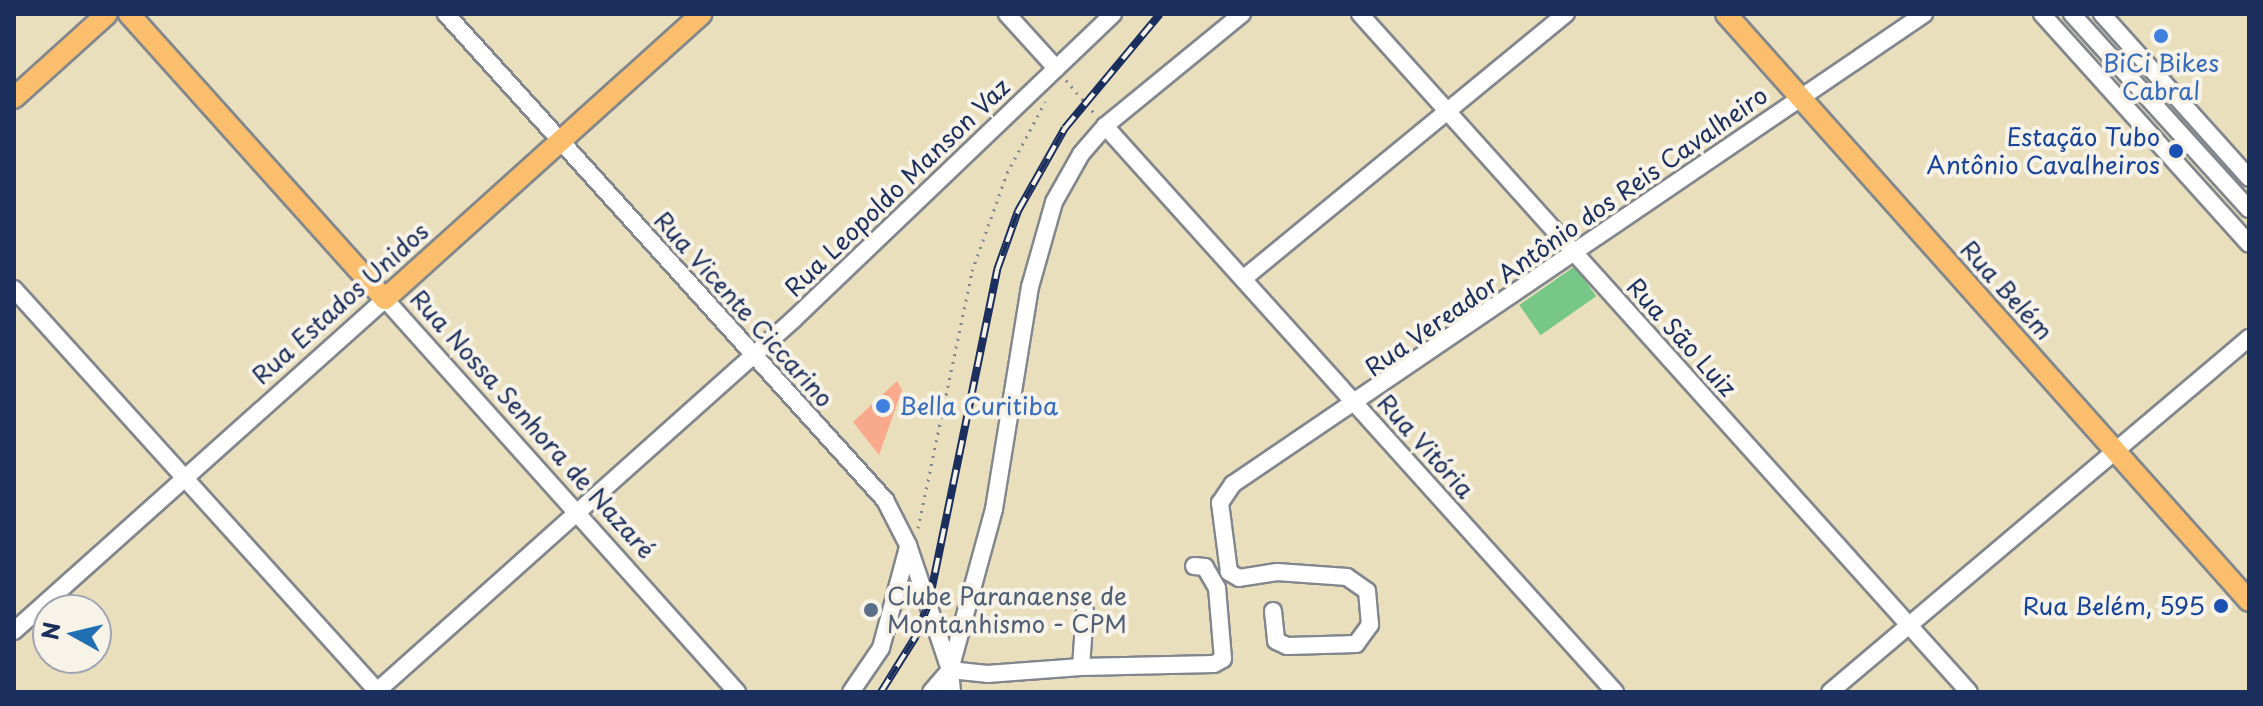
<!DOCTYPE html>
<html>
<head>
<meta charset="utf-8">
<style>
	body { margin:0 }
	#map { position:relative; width:2263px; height:706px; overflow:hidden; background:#eadfbc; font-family:"Playpen Sans",sans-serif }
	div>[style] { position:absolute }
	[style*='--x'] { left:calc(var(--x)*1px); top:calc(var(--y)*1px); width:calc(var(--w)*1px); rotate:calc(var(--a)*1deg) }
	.green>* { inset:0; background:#76c788; transform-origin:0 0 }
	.building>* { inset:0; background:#f9a98c }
	.path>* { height:3px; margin-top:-1.5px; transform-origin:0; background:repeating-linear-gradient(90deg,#82878d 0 2px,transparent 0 8px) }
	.roads { filter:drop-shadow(2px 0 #82878d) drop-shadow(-2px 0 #82878d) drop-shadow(0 2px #82878d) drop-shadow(0 -2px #82878d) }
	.minor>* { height:16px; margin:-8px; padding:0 8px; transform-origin:8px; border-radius:8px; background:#fff }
	.major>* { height:20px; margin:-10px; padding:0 10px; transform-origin:10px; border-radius:10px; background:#fabe6d }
	.rail>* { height:8px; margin-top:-4px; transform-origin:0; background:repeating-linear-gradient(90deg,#f7f3e8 0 15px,#1b2f5e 0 30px); box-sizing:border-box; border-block:2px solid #1b2f5e }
	.dots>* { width:22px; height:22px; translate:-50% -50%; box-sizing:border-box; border:4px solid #f7f3e8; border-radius:50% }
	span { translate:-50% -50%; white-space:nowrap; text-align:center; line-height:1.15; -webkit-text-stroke:8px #f7f3e8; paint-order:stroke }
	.shop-label { font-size:24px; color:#366cbe }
	.left { translate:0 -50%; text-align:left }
	.transit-label { font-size:24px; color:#164399 }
	.right { translate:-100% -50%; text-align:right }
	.street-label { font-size:24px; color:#1b2f5e }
	.service-label { font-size:24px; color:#4e5e75 }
	.frame { position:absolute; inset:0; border:16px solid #1b2f5e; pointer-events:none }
	.north { position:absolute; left:32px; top:594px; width:80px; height:80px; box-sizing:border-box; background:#f7f3e8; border:2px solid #9fa5b1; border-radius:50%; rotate:278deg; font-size:22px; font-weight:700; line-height:32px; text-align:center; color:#1b2f5e }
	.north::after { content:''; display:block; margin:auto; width:28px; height:36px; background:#1f6fb2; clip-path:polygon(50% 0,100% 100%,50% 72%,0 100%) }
</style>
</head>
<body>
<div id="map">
	<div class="green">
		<div style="left:1575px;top:266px;width:37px;height:68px;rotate:55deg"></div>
	</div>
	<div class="building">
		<div style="clip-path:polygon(897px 381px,902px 390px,879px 455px,853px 422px)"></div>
	</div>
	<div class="path">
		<div style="--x:1066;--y:80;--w:45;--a:49.5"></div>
		<div style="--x:918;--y:528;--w:263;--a:-78.1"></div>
		<div style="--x:972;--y:271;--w:104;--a:-70.3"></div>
		<div style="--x:1007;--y:173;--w:81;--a:-61.8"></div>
	</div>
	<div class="roads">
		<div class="minor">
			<div style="--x:446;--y:14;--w:655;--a:47.91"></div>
			<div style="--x:885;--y:500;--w:51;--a:62.9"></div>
			<div style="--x:908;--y:545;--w:132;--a:71.4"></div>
			<div style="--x:1007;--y:14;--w:73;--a:47.8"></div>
			<div style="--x:1360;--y:14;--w:911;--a:48.07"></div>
			<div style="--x:2042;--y:14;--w:309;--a:48"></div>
			<div style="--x:2072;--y:14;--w:263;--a:47.8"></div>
			<div style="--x:2102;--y:14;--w:220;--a:48.1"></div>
			<div style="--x:1105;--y:126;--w:762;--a:47.98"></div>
			<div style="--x:1243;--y:279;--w:418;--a:-39.4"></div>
			<div style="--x:14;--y:289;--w:543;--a:47.91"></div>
			<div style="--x:1273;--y:611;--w:30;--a:84"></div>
			<div style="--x:1276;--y:641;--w:12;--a:24"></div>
			<div style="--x:1287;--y:646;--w:69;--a:-1.7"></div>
			<div style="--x:1356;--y:644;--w:24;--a:-54"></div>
			<div style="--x:1370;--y:625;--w:34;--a:-95"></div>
			<div style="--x:1367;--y:591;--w:24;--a:-145"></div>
			<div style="--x:1347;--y:577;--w:70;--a:-175.9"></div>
			<div style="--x:1277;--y:572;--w:38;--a:171"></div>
			<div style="--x:1239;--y:578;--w:12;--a:-149"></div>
			<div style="--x:1229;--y:572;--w:70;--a:-97.4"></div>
			<div style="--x:1220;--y:503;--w:23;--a:-56"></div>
			<div style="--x:1233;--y:484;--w:836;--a:-34.22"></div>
			<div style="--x:14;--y:631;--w:498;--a:-41.8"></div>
			<div style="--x:385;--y:299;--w:528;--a:48.15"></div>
			<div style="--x:1081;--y:667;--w:133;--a:-1.3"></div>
			<div style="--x:1214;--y:664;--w:10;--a:-29"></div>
			<div style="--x:1223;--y:659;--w:71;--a:-94.8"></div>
			<div style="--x:1217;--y:588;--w:24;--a:-120"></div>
			<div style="--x:1205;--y:567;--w:11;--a:-175"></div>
			<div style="--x:950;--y:670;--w:37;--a:6"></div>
			<div style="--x:987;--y:674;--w:94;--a:-4.3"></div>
			<div style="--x:1081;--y:667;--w:56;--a:-85.9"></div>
			<div style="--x:376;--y:692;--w:560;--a:-41.74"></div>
			<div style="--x:794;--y:319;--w:441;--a:-43.7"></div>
			<div style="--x:851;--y:692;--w:53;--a:-55.7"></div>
			<div style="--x:881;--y:648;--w:105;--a:-75"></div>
			<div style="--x:931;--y:692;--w:29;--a:-49"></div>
			<div style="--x:952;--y:692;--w:22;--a:-95"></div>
			<div style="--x:950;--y:670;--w:167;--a:-74.7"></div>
			<div style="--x:994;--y:509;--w:225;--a:-80.8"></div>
			<div style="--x:1030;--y:287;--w:88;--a:-74.2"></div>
			<div style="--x:1054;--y:202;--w:55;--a:-60.6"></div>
			<div style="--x:1081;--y:154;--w:37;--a:-49"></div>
			<div style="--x:1105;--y:126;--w:177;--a:-39.3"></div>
			<div style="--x:1830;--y:692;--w:549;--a:-40.19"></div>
		</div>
		<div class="major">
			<div style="--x:129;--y:14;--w:383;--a:48.1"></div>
			<div style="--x:385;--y:299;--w:426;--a:-42"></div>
			<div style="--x:1726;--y:14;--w:786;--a:48.3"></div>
			<div style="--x:14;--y:98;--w:125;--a:-42.1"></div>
		</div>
	</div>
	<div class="rail">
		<div style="--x:881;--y:692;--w:66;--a:-58"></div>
		<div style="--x:916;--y:636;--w:36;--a:-69"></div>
		<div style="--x:929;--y:602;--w:339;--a:-78.4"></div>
		<div style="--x:997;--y:270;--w:63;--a:-70.4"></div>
		<div style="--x:1018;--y:211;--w:95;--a:-60.5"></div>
		<div style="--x:1065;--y:128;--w:148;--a:-50.2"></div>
	</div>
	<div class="dots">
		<div style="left:2161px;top:36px;background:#3f7fe0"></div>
		<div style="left:2176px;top:151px;background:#1a4fb4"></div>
		<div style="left:883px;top:406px;background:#3f7fe0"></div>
		<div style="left:2221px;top:606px;background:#1a4fb4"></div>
		<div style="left:871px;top:610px;background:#5c6f8a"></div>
	</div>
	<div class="shop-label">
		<span style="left:2161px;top:77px">BiCi Bikes<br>Cabral</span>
		<span class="left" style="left:899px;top:406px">Bella Curitiba</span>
	</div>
	<div class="transit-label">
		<span class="right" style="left:2160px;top:151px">Estação Tubo<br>Antônio Cavalheiros</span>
		<span class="right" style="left:2205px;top:606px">Rua Belém, 595</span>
	</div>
	<div class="street-label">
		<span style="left:897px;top:187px;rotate:-44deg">Rua Leopoldo Manson Vaz</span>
		<span style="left:1566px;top:231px;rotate:-35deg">Rua Vereador Antônio dos Reis Cavalheiro</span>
		<span style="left:2007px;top:290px;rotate:48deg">Rua Belém</span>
		<span style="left:340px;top:303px;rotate:-42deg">Rua Estados Unidos</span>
		<span style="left:744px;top:309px;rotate:48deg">Rua Vicente Ciccarino</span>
		<span style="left:1682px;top:337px;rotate:48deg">Rua São Luiz</span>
		<span style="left:533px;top:424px;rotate:48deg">Rua Nossa Senhora de Nazaré</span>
		<span style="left:1426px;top:446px;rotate:48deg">Rua Vitória</span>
	</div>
	<div class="service-label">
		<span class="left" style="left:887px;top:610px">Clube Paranaense de<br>Montanhismo - CPM</span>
	</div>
	<div class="frame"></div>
	<div class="north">N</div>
</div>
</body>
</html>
